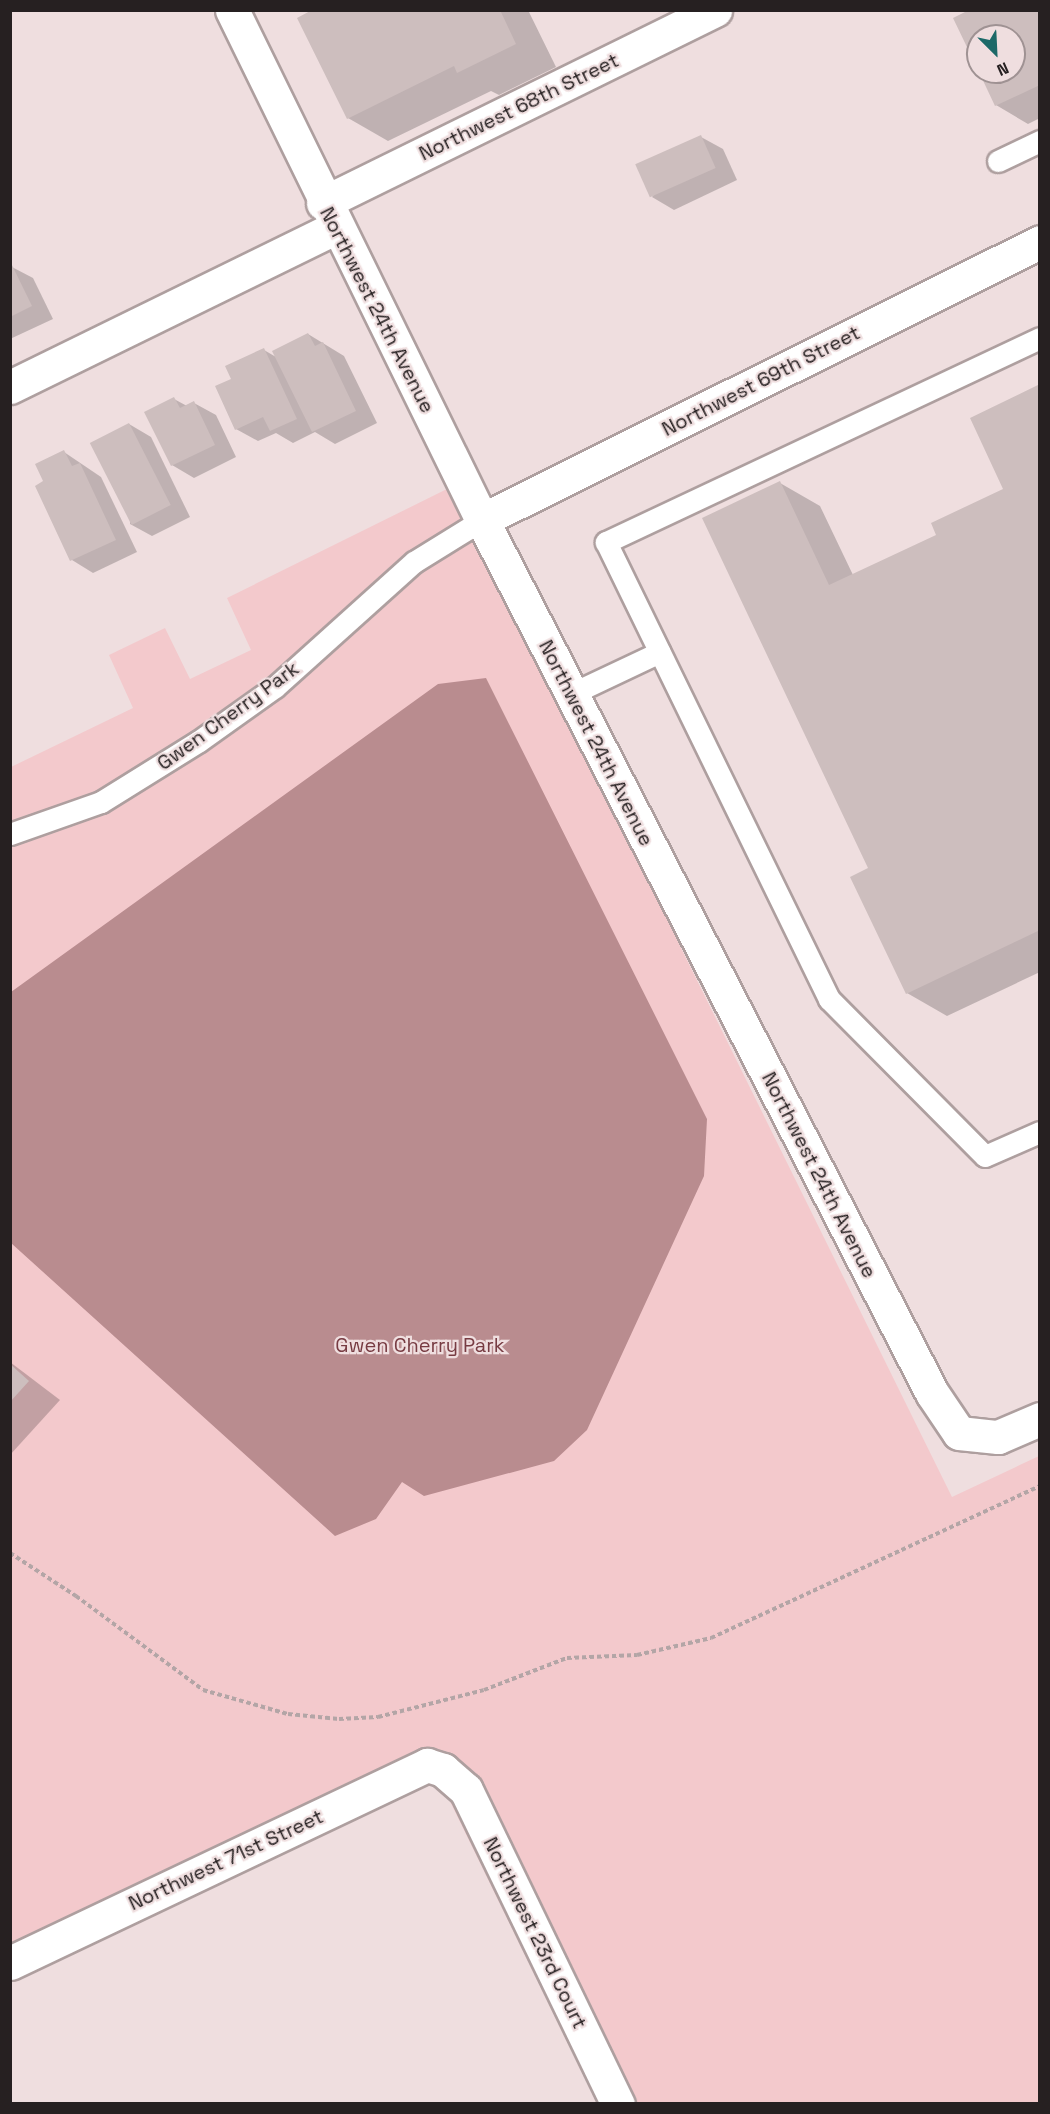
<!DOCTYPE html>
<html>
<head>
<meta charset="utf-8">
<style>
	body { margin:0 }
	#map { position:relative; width:1050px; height:2114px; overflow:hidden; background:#efdedf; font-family:"Space Grotesk",sans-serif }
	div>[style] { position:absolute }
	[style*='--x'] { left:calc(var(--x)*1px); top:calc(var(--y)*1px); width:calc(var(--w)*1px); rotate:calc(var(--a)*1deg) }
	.green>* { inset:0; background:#f3c9cc }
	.water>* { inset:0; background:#b98c8f }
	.shadow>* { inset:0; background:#0003 }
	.building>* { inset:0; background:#cdbebe; transform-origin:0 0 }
	.path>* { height:4px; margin-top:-2px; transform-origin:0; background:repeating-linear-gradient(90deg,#b3a5a6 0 4.5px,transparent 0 7.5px) }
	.roads { filter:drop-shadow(2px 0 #ae9f9f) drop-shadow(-2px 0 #ae9f9f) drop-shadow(0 2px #ae9f9f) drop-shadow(0 -2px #ae9f9f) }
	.lane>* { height:21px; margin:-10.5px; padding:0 10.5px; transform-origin:10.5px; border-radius:10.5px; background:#fff }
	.street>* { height:33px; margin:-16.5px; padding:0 16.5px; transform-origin:16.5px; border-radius:16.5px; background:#fff }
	span { translate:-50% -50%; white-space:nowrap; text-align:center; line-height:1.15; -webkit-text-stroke:4.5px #efdedf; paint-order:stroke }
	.street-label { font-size:20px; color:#262021 }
	.park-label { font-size:20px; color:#773b42 }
	.frame { position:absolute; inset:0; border:12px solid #262021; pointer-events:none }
	.north { position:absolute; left:966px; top:24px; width:60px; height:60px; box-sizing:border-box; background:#efdedf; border:2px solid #9f9293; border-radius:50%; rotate:156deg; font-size:16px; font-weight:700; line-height:24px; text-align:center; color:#262021 }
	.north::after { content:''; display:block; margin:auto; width:21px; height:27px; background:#1c6968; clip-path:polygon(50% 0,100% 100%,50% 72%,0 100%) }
</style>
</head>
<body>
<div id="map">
	<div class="green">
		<div style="clip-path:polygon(453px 486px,952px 1497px,1039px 1456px,1039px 2103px,597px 2103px,427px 1754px,11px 1958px,11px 767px,133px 708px,109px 655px,165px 628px,190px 679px,251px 650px,227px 598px)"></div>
	</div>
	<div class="water">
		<div style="clip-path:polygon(486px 678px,707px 1119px,704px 1176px,587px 1430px,554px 1461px,424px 1496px,402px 1482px,376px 1519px,335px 1536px,11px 1243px,11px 992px,438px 684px)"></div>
	</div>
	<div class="shadow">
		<div style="clip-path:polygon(315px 10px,528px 10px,556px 67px,499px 95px,491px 91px,388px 141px,348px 118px)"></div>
		<div style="clip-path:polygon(1040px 10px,1040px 118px,1028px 124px,996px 105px,981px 72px,1014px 72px,1014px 36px,978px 36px,978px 67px,955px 19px)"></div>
		<div style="clip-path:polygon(701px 137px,723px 149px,737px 180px,674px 210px,652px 197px)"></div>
		<div style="clip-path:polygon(10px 266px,33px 278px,53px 319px,10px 339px)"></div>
		<div style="clip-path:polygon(308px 334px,344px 356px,377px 423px,335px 444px,315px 432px,293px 443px,276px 433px,258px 441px,236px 429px,233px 380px,264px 350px,276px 357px)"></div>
		<div style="clip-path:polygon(1040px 386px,1040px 972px,947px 1016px,907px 993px,870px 869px,780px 483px,820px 506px,853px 575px,938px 536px,1005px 490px)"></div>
		<div style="clip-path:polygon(174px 399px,187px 406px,194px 403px,216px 415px,236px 457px,194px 478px,172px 465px,146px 412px)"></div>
		<div style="clip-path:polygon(129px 424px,151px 437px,190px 517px,152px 536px,130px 524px)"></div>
		<div style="clip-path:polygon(64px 452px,101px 477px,137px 552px,93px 573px,72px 560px,45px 482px)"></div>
		<div style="clip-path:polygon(10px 1362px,60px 1400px,10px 1455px)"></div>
	</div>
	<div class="building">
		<div style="clip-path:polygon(312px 10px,500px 10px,516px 44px,457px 73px,454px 66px,347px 119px,297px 18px)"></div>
		<div style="clip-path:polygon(969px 10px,1040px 10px,1040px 85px,995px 106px,979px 72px,1014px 72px,1014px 36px,978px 36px,978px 70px,953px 18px)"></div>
		<div style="left:701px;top:135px;width:36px;height:72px;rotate:66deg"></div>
		<div style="clip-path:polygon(10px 261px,32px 306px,10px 317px)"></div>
		<div style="clip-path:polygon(308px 333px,315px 346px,323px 342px,356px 411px,312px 432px,272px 351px)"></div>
		<div style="clip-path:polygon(264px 348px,297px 419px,270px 431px,263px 417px,235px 430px,215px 386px,231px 379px,225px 366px)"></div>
		<div style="clip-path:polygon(1040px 384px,1040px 930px,906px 994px,850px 877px,868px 868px,702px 518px,780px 481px,829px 585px,936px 535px,931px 523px,1003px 489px,970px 418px)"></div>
		<div style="clip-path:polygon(174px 397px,180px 408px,194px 401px,215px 445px,171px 466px,144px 412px)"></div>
		<div style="left:129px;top:423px;width:92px;height:44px;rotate:63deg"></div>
		<div style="clip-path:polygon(64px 450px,72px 466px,80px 463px,116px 540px,70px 561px,35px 486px,43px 481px,35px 464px)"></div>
		<div style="clip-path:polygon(10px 1364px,29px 1381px,10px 1402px)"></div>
	</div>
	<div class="path">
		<div style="--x:10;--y:1553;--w:79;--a:33.1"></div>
		<div style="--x:76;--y:1596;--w:158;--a:36.5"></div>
		<div style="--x:203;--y:1690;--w:88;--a:15.8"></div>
		<div style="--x:288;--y:1714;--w:51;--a:5.6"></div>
		<div style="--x:339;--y:1719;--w:39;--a:-3"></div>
		<div style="--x:378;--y:1717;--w:109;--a:-14.3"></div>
		<div style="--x:484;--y:1690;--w:89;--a:-21.1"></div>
		<div style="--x:567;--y:1658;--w:70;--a:-2.5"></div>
		<div style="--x:637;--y:1655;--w:76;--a:-12.9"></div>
		<div style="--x:711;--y:1638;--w:362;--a:-24.8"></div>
	</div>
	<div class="roads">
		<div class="lane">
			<div style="--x:998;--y:161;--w:47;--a:-25.5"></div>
			<div style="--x:1040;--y:338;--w:480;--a:154.8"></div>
			<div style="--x:606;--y:542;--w:509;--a:63.99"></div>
			<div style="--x:829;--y:999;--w:221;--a:45.2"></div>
			<div style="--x:985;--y:1156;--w:60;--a:-23.6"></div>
			<div style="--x:571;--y:694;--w:98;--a:-25.3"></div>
			<div style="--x:10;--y:834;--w:96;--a:-19.4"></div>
			<div style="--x:101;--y:802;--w:115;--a:-31.9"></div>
			<div style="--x:199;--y:741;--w:93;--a:-35.4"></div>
			<div style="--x:275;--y:687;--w:187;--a:-42"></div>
			<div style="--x:414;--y:562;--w:80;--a:-31.7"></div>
		</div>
		<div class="street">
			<div style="--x:232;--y:10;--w:568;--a:63.89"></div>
			<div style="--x:482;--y:520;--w:982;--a:62.73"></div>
			<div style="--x:932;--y:1393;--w:48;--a:56"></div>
			<div style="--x:959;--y:1433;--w:39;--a:6"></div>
			<div style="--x:998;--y:1437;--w:46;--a:-23.2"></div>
			<div style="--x:323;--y:203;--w:437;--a:-26.2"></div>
			<div style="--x:10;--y:387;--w:362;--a:-26.1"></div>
			<div style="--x:482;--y:520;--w:623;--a:-26.48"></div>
			<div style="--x:10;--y:1963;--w:462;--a:-25.4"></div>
			<div style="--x:427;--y:1765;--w:17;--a:17"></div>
			<div style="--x:443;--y:1770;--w:30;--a:41"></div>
			<div style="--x:466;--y:1790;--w:349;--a:64.2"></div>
		</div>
	</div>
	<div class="street-label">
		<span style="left:519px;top:107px;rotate:-26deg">Northwest 68th Street</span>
		<span style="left:377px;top:310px;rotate:63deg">Northwest 24th Avenue</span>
		<span style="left:761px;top:381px;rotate:-27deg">Northwest 69th Street</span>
		<span style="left:228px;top:716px;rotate:-36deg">Gwen Cherry Park</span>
		<span style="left:596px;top:743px;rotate:63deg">Northwest 24th Avenue</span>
		<span style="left:819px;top:1175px;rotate:63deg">Northwest 24th Avenue</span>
		<span style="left:226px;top:1860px;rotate:-25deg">Northwest 71st Street</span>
		<span style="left:535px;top:1933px;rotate:64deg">Northwest 23rd Court</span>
	</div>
	<div class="park-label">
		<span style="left:420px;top:1345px">Gwen Cherry Park</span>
	</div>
	<div class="frame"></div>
	<div class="north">N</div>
</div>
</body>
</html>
